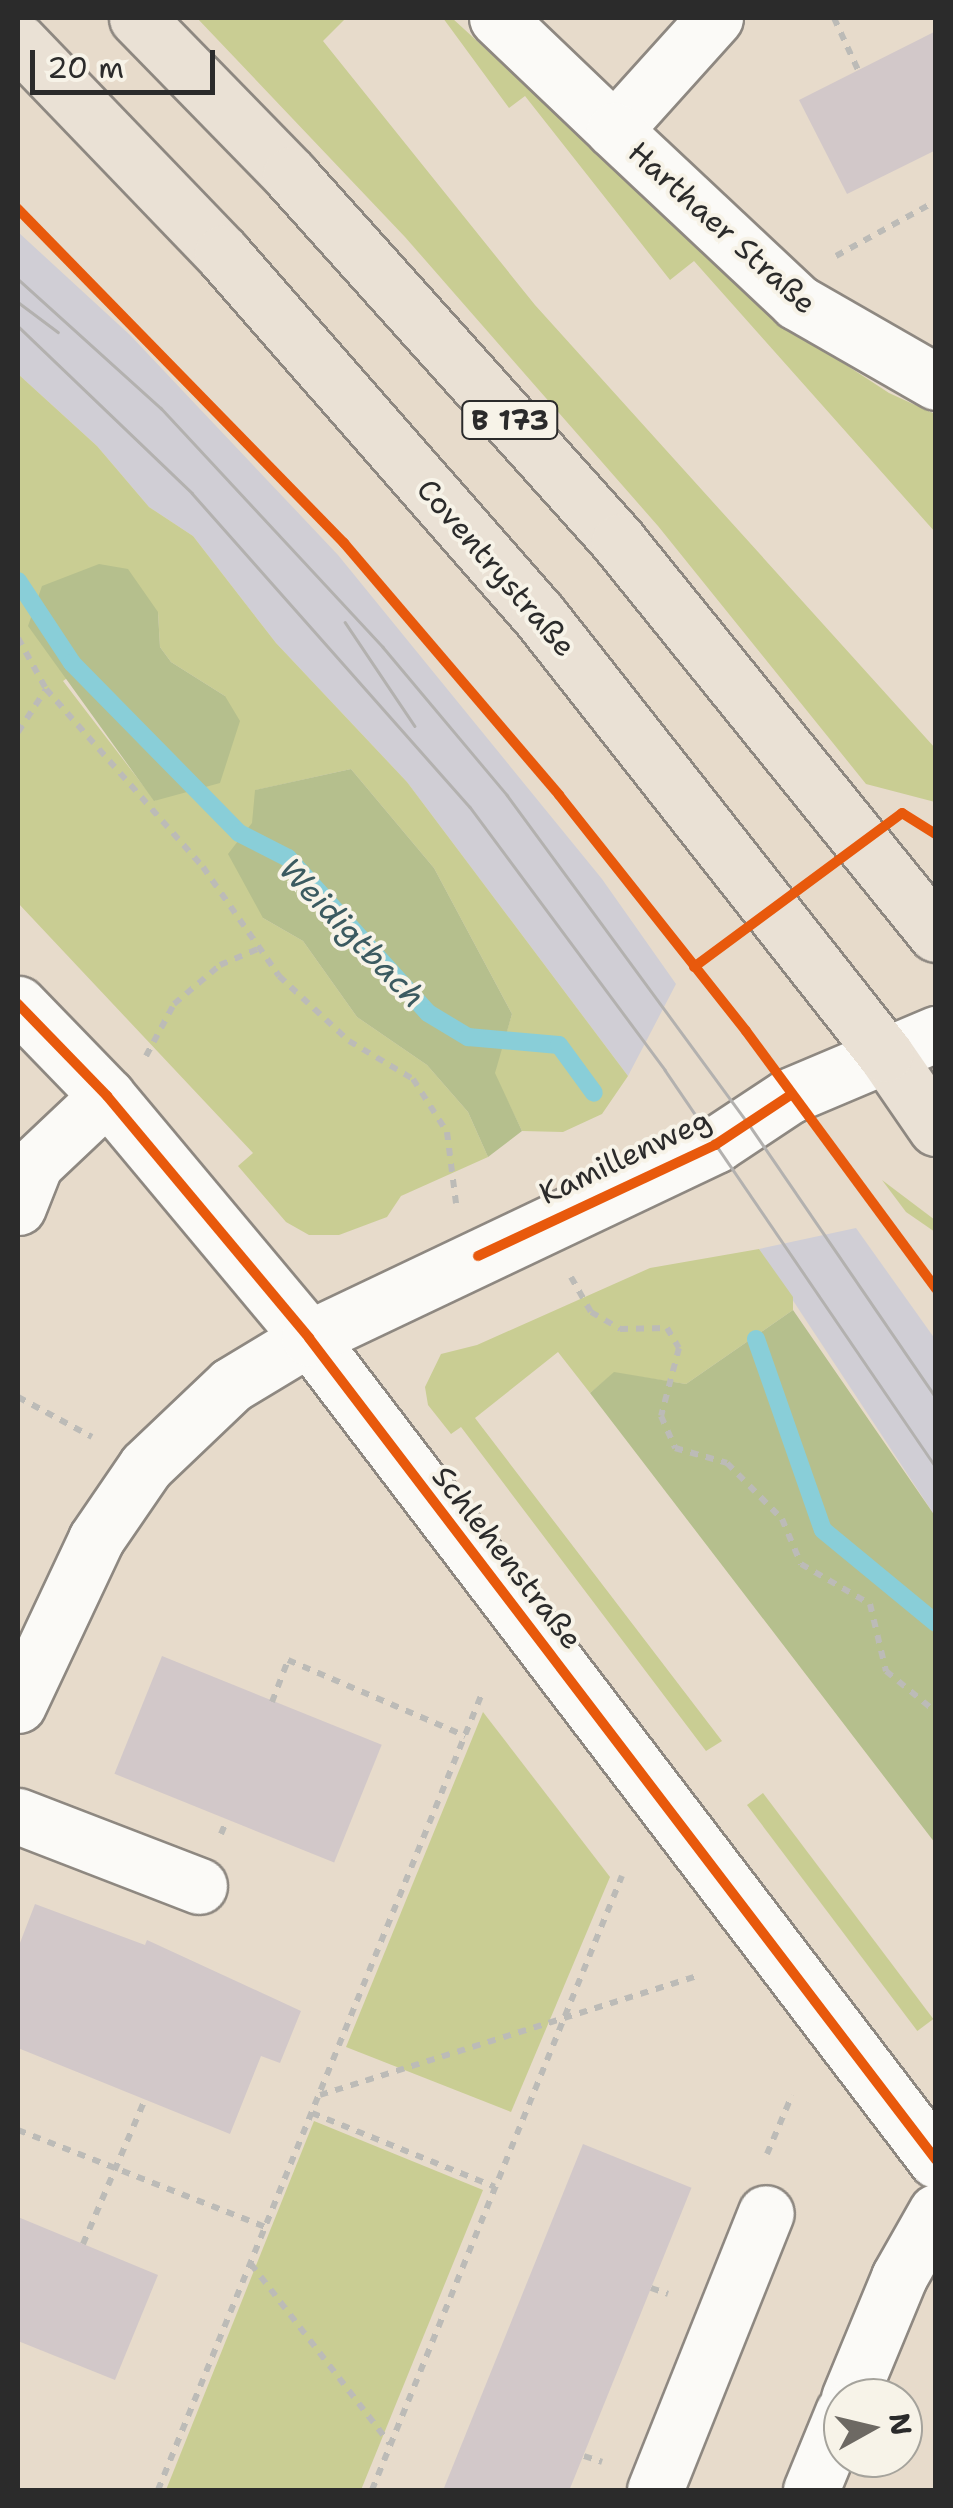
<!DOCTYPE html>
<html>
<head>
<meta charset="utf-8">
<style>
	body { margin:0 }
	#map { position:relative; width:953px; height:2508px; overflow:hidden; background:#e7dbcb; font-family:"Shantell Sans",sans-serif }
	div>[style] { position:absolute }
	[style*='--x'] { left:calc(var(--x)*1px); top:calc(var(--y)*1px); width:calc(var(--w)*1px); rotate:calc(var(--a)*1deg) }
	.industrial>* { inset:0; background:#d0ced5 }
	.green>* { inset:0; background:#c9cd93; transform-origin:0 0 }
	.forest>* { inset:0; background:#b5bf8d }
	.stream>* { height:18px; margin:-9px; padding:0 9px; transform-origin:9px; border-radius:9px; background:#89ced8 }
	.building>* { inset:0; background:#d2c8c9; transform-origin:0 0 }
	.path>* { height:6px; margin-top:-3px; transform-origin:0; background:repeating-linear-gradient(90deg,#bcbbb7 0 8px,transparent 0 16px) }
	.roads { filter:drop-shadow(2px 0 #8e8881) drop-shadow(-2px 0 #8e8881) drop-shadow(0 2px #8e8881) drop-shadow(0 -2px #8e8881) }
	.minor>* { height:55px; margin:-27.5px; padding:0 27.5px; transform-origin:27.5px; border-radius:27.5px; background:#fbfaf7 }
	.major>* { height:55px; margin:-27.5px; padding:0 27.5px; transform-origin:27.5px; border-radius:27.5px; background:#eae1d5 }
	.highway>* { height:55px; margin:-27.5px; padding:0 27.5px; transform-origin:27.5px; border-radius:27.5px; background:#eae1d5 }
	.tram>* { height:2.5px; margin:-1.25px; padding:0 1.25px; transform-origin:1.25px; border-radius:1.25px; background:#b3b1af }
	.cycleway>* { height:10px; margin:-5px; padding:0 5px; transform-origin:5px; border-radius:5px; background:#e8590c }
	span { translate:-50% -50%; white-space:nowrap; text-align:center; line-height:1.15; -webkit-text-stroke:8px #f7f3e8; paint-order:stroke }
	.shield-label span { padding:2px 8px; background:#f7f3e8; border:2px solid; border-radius:8px; -webkit-text-stroke-width:0 }
	.shield-label { font-size:28px; color:#2b2b2b; font-weight:700 }
	.street-label { font-size:30px; color:#2b2b2b }
	.water-label { font-size:32px; color:#3b5a60; font-style:italic }
	.frame { position:absolute; inset:0; border:20px solid #2b2b2b; pointer-events:none }
	.north { position:absolute; left:823px; top:2378px; width:100px; height:100px; box-sizing:border-box; background:#f7f3e8; border:2px solid #a5a39c; border-radius:50%; rotate:82deg; font-size:28px; font-weight:700; line-height:40px; text-align:center; color:#2b2b2b }
	.north::after { content:''; display:block; margin:auto; width:35px; height:45px; background:#6d6963; clip-path:polygon(50% 0,100% 100%,50% 72%,0 100%) }
	.scale { position:absolute; left:30px; top:50px; width:185px; height:45px; box-sizing:border-box; border:5px solid #2b2b2b; border-top:0; padding-left:12px; font-size:30px; line-height:35px; white-space:nowrap; color:#2b2b2b; -webkit-text-stroke:8px #f7f3e8; paint-order:stroke }
</style>
</head>
<body>
<div id="map">
	<div class="industrial">
		<div style="clip-path:polygon(18px 232px,130px 335px,338px 555px,602px 879px,676px 984px,628px 1076px,407px 782px,276px 643px,193px 536px,149px 507px,97px 446px,18px 374px)"></div>
		<div style="clip-path:polygon(856px 1228px,935px 1339px,935px 1516px,759px 1249px)"></div>
	</div>
	<div class="green">
		<div style="clip-path:polygon(197px 18px,346px 18px,323px 41px,535px 305px,935px 748px,935px 802px,866px 784px,658px 526px,405px 237px)"></div>
		<div style="clip-path:polygon(443px 18px,452px 18px,788px 327px,889px 393px,935px 414px,935px 532px,694px 261px,670px 280px,525px 96px,509px 108px)"></div>
		<div style="clip-path:polygon(evenodd,18px 374px,97px 446px,149px 507px,193px 536px,276px 643px,407px 782px,628px 1076px,602px 1114px,563px 1132px,522px 1131px,494px 1073px,512px 1014px,434px 868px,351px 769px,256px 790px,263px 918px,303px 941px,357px 1017px,427px 1065px,468px 1112px,488px 1157px,401px 1196px,387px 1217px,339px 1235px,309px 1235px,286px 1222px,238px 1166px,253px 1153px,18px 903px,18px 374px,158px 612px,160px 647px,171px 662px,225px 696px,155px 801px,63px 681px,158px 612px)"></div>
		<div style="clip-path:polygon(882px 1180px,935px 1220px,935px 1232px,906px 1212px)"></div>
		<div style="clip-path:polygon(759px 1249px,793px 1297px,793px 1310px,686px 1384px,614px 1373px,590px 1393px,558px 1352px,475px 1418px,722px 1741px,706px 1751px,461px 1427px,451px 1434px,428px 1405px,425px 1387px,441px 1354px,477px 1345px,650px 1268px)"></div>
		<div style="clip-path:polygon(483px 1712px,610px 1877px,511px 2112px,346px 2047px)"></div>
		<div style="left:763px;top:1793px;width:283px;height:20px;rotate:53deg"></div>
		<div style="clip-path:polygon(314px 2121px,483px 2190px,361px 2490px,166px 2490px)"></div>
	</div>
	<div class="forest">
		<div style="clip-path:polygon(99px 564px,128px 569px,158px 612px,160px 647px,171px 662px,225px 696px,240px 721px,220px 783px,154px 801px,28px 626px,42px 586px)"></div>
		<div style="clip-path:polygon(351px 769px,434px 868px,512px 1014px,495px 1073px,522px 1131px,488px 1157px,468px 1112px,427px 1065px,357px 1017px,303px 941px,263px 918px,228px 854px,252px 823px,255px 790px)"></div>
		<div style="clip-path:polygon(793px 1310px,935px 1516px,935px 1843px,590px 1393px,614px 1372px,686px 1384px)"></div>
	</div>
	<div class="stream">
		<div style="--x:18;--y:581;--w:98;--a:56.6"></div>
		<div style="--x:72;--y:663;--w:238;--a:45.5"></div>
		<div style="--x:239;--y:833;--w:55;--a:27"></div>
		<div style="--x:288;--y:858;--w:209;--a:47.9"></div>
		<div style="--x:428;--y:1013;--w:47;--a:31"></div>
		<div style="--x:468;--y:1037;--w:91;--a:5"></div>
		<div style="--x:559;--y:1045;--w:59;--a:53.9"></div>
		<div style="--x:756;--y:1339;--w:202;--a:70.7"></div>
		<div style="--x:823;--y:1530;--w:146;--a:39.5"></div>
	</div>
	<div class="building">
		<div style="clip-path:polygon(936px 31px,936px 150px,847px 194px,799px 100px)"></div>
		<div style="left:162px;top:1656px;width:237px;height:127px;rotate:22deg"></div>
		<div style="clip-path:polygon(35px 1904px,145px 1945px,147px 1940px,301px 2011px,280px 2063px,261px 2056px,230px 2134px,18px 2048px,18px 1948px)"></div>
		<div style="left:583px;top:2144px;width:117px;height:373px;rotate:22deg"></div>
		<div style="clip-path:polygon(18px 2217px,158px 2275px,115px 2380px,18px 2341px)"></div>
	</div>
	<div class="path">
		<div style="--x:834;--y:18;--w:57;--a:65.2"></div>
		<div style="--x:836;--y:256;--w:114;--a:-28.8"></div>
		<div style="--x:18;--y:638;--w:58;--a:61.2"></div>
		<div style="--x:46;--y:689;--w:237;--a:48.6"></div>
		<div style="--x:203;--y:867;--w:133;--a:55.1"></div>
		<div style="--x:279;--y:976;--w:96;--a:42.9"></div>
		<div style="--x:349;--y:1041;--w:74;--a:30.7"></div>
		<div style="--x:413;--y:1079;--w:63;--a:57.3"></div>
		<div style="--x:447;--y:1132;--w:72;--a:82.8"></div>
		<div style="--x:18;--y:732;--w:51;--a:-56.9"></div>
		<div style="--x:146;--y:1056;--w:59;--a:-61.7"></div>
		<div style="--x:174;--y:1004;--w:60;--a:-40.3"></div>
		<div style="--x:220;--y:965;--w:43;--a:-23"></div>
		<div style="--x:571;--y:1277;--w:40;--a:60.3"></div>
		<div style="--x:591;--y:1312;--w:34;--a:30"></div>
		<div style="--x:620;--y:1329;--w:47;--a:-1.2"></div>
		<div style="--x:667;--y:1328;--w:23;--a:59"></div>
		<div style="--x:679;--y:1348;--w:70;--a:104.8"></div>
		<div style="--x:661;--y:1416;--w:35;--a:66"></div>
		<div style="--x:675;--y:1448;--w:54;--a:16.1"></div>
		<div style="--x:727;--y:1463;--w:78;--a:45.5"></div>
		<div style="--x:782;--y:1519;--w:49;--a:67.1"></div>
		<div style="--x:801;--y:1564;--w:80;--a:30.1"></div>
		<div style="--x:870;--y:1604;--w:69;--a:76.6"></div>
		<div style="--x:886;--y:1671;--w:65;--a:39.4"></div>
		<div style="--x:18;--y:1397;--w:84;--a:28.4"></div>
		<div style="--x:272;--y:1702;--w:45;--a:-69.1"></div>
		<div style="--x:288;--y:1660;--w:193;--a:23.2"></div>
		<div style="--x:221;--y:1834;--w:15;--a:-67"></div>
		<div style="--x:320;--y:2095;--w:395;--a:-17.5"></div>
		<div style="--x:312;--y:2113;--w:197;--a:22"></div>
		<div style="--x:18;--y:2130;--w:265;--a:21.4"></div>
		<div style="--x:767;--y:2154;--w:64;--a:-67"></div>
		<div style="--x:83;--y:2244;--w:158;--a:-66.8"></div>
		<div style="--x:251;--y:2264;--w:227;--a:52.3"></div>
		<div style="--x:651;--y:2288;--w:18;--a:19"></div>
		<div style="--x:584;--y:2456;--w:19;--a:18"></div>
		<div style="--x:158;--y:2490;--w:863;--a:-67.87"></div>
		<div style="--x:372;--y:2490;--w:663;--a:-67.85"></div>
	</div>
	<div class="roads">
		<div class="minor">
			<div style="--x:497;--y:18;--w:162;--a:43.7"></div>
			<div style="--x:614;--y:130;--w:151;--a:-48"></div>
			<div style="--x:614;--y:130;--w:251;--a:43.2"></div>
			<div style="--x:797;--y:302;--w:160;--a:29.9"></div>
			<div style="--x:18;--y:1004;--w:128;--a:45.9"></div>
			<div style="--x:107;--y:1096;--w:315;--a:50.1"></div>
			<div style="--x:309;--y:1338;--w:1034;--a:52.66"></div>
			<div style="--x:18;--y:1207;--w:46;--a:-68.4"></div>
			<div style="--x:35;--y:1164;--w:99;--a:-43.4"></div>
			<div style="--x:18;--y:1705;--w:183;--a:-64.8"></div>
			<div style="--x:96;--y:1539;--w:88;--a:-55.6"></div>
			<div style="--x:146;--y:1466;--w:117;--a:-43.6"></div>
			<div style="--x:231;--y:1385;--w:91;--a:-31.1"></div>
			<div style="--x:309;--y:1338;--w:450;--a:-25.4"></div>
			<div style="--x:715;--y:1145;--w:89;--a:-33.5"></div>
			<div style="--x:789;--y:1096;--w:160;--a:-22.9"></div>
			<div style="--x:18;--y:1816;--w:194;--a:21.1"></div>
			<div style="--x:849;--y:2398;--w:131;--a:-67.5"></div>
			<div style="--x:899;--y:2277;--w:75;--a:-60.4"></div>
			<div style="--x:655;--y:2490;--w:298;--a:-68.2"></div>
			<div style="--x:811;--y:2490;--w:84;--a:-67.7"></div>
		</div>
		<div class="major">
			<div style="--x:885;--y:1054;--w:90;--a:55.4"></div>
		</div>
		<div class="highway">
			<div style="--x:137;--y:18;--w:219;--a:45.7"></div>
			<div style="--x:290;--y:175;--w:493;--a:48.1"></div>
			<div style="--x:619;--y:542;--w:504;--a:51.04"></div>
			<div style="--x:18;--y:41;--w:294;--a:46.1"></div>
			<div style="--x:222;--y:253;--w:481;--a:48.8"></div>
			<div style="--x:539;--y:615;--w:559;--a:51.76"></div>
		</div>
	</div>
	<div class="tram">
		<div style="--x:18;--y:279;--w:193;--a:42.1"></div>
		<div style="--x:161;--y:408;--w:326;--a:47.1"></div>
		<div style="--x:383;--y:647;--w:193;--a:50"></div>
		<div style="--x:507;--y:795;--w:407;--a:53.7"></div>
		<div style="--x:748;--y:1123;--w:333;--a:55.6"></div>
		<div style="--x:18;--y:302;--w:50;--a:36.9"></div>
		<div style="--x:18;--y:326;--w:241;--a:43.8"></div>
		<div style="--x:192;--y:493;--w:419;--a:48.5"></div>
		<div style="--x:470;--y:807;--w:327;--a:53.4"></div>
		<div style="--x:665;--y:1070;--w:482;--a:55.7"></div>
		<div style="--x:345;--y:622;--w:125;--a:56.1"></div>
	</div>
	<div class="cycleway">
		<div style="--x:18;--y:209;--w:467;--a:45.7"></div>
		<div style="--x:344;--y:543;--w:331;--a:49.5"></div>
		<div style="--x:559;--y:795;--w:301;--a:51.6"></div>
		<div style="--x:746;--y:1031;--w:320;--a:53.6"></div>
		<div style="--x:694;--y:967;--w:259;--a:-36.5"></div>
		<div style="--x:902;--y:813;--w:40;--a:32"></div>
		<div style="--x:18;--y:1004;--w:128;--a:45.9"></div>
		<div style="--x:107;--y:1096;--w:315;--a:50.1"></div>
		<div style="--x:309;--y:1338;--w:1034;--a:52.66"></div>
		<div style="--x:478;--y:1256;--w:262;--a:-25.1"></div>
		<div style="--x:715;--y:1145;--w:89;--a:-33.5"></div>
	</div>
	<div class="shield-label">
		<span style="left:510px;top:420px">B 173</span>
	</div>
	<div class="street-label">
		<span style="left:722px;top:228px;rotate:42deg">Harthaer Straße</span>
		<span style="left:496px;top:568px;rotate:49deg">Coventrystraße</span>
		<span style="left:625px;top:1157px;rotate:-25deg">Kamillenweg</span>
		<span style="left:507px;top:1558px;rotate:52deg">Schlehenstraße</span>
	</div>
	<div class="water-label">
		<span style="left:352px;top:933px;rotate:46deg">Weidigtbach</span>
	</div>
	<div class="frame"></div>
	<div class="north">N</div>
	<div class="scale">20 m</div>
</div>
</body>
</html>
